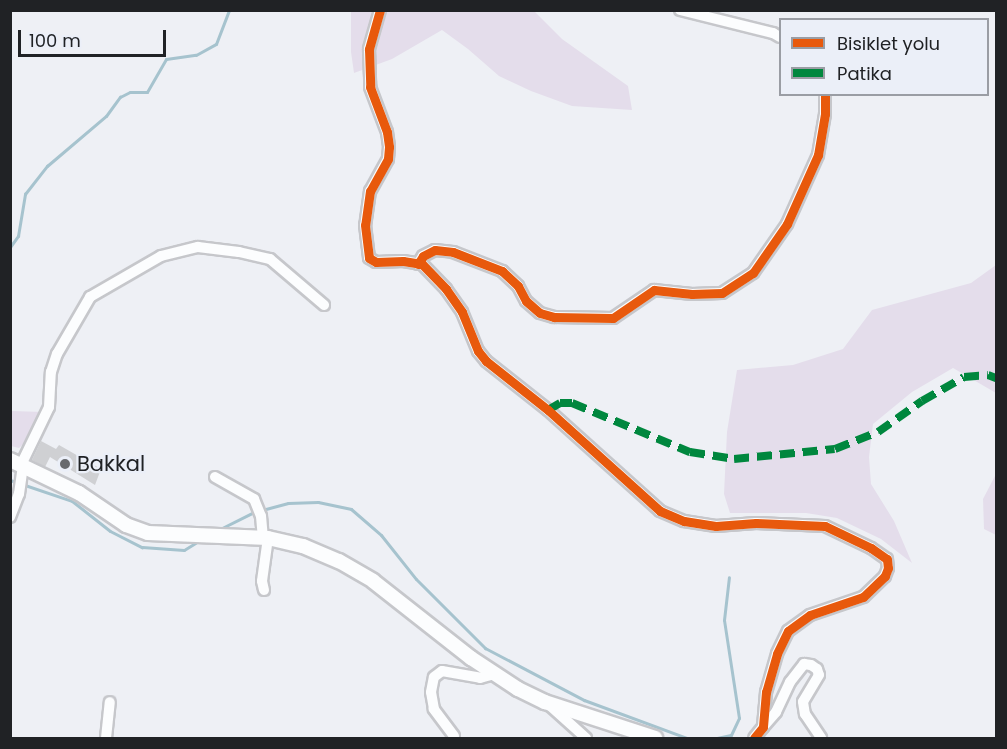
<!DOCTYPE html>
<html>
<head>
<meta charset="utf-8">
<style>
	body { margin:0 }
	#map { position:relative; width:1007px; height:749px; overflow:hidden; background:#eef0f5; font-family:Poppins,sans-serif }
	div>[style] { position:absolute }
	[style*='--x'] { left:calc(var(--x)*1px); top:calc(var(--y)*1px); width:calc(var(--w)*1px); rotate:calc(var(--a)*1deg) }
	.green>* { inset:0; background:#e4ddeb }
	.stream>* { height:3px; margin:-1.5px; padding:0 1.5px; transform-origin:1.5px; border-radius:1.5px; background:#a6c3ce }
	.building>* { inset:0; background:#cfd0d3 }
	.roads { filter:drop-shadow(2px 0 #c6c7cb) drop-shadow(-2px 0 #c6c7cb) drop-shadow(0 2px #c6c7cb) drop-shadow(0 -2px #c6c7cb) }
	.minor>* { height:10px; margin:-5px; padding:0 5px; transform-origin:5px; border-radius:5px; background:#fcfdfe }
	.major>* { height:14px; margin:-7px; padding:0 7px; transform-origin:7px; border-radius:7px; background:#fcfdfe }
	.quiet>* { height:8px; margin-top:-4px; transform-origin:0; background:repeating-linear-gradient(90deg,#00873e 0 15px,transparent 0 23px) }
	.cycleway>* { height:9px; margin:-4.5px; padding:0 4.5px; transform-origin:4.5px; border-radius:4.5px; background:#e8590c }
	.dots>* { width:16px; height:16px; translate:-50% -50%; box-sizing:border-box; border:3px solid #ebeff8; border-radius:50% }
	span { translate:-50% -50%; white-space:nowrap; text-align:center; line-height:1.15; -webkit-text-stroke:4.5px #ebeff8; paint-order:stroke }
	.poi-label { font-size:21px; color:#202225 }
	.left { translate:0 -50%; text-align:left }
	.frame { position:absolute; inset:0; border:12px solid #202225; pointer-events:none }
	.legend { position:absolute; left:779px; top:18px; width:210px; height:78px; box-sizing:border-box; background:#ebeff8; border:2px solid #9a9da4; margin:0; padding:8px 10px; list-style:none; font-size:18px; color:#202225 }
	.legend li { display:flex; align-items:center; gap:12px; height:30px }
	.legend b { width:30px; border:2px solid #9a9da4 }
	.scale { position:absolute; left:18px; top:30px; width:148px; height:27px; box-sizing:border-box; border:3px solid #202225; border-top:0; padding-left:8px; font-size:18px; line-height:21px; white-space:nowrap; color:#202225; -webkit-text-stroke:4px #ebeff8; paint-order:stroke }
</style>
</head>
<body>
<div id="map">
	<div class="green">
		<div style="clip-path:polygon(351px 11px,534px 11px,562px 39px,628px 86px,632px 110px,572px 106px,531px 91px,499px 76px,468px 49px,442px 30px,392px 59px,354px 73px,351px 52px)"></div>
		<div style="clip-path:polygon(996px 265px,996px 393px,953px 368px,912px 392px,873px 424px,869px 457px,871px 484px,894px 521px,912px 563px,881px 539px,837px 518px,806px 513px,730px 513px,724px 494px,727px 432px,737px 370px,793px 365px,843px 349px,872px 310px,971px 283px)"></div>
		<div style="clip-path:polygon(11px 411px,44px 412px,33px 435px,19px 448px,11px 446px)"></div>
		<div style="clip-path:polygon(996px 474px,996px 535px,984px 529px,983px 499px)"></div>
	</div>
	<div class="stream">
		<div style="--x:10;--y:247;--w:14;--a:-54"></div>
		<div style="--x:18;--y:236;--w:43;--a:-80.5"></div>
		<div style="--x:25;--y:194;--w:36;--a:-52"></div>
		<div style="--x:47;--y:166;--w:77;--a:-40.3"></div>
		<div style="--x:106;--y:116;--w:24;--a:-54"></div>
		<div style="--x:120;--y:97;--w:11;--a:-27"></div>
		<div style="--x:130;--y:92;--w:17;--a:0"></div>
		<div style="--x:147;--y:92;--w:38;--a:-60"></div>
		<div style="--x:166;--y:59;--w:30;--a:-8"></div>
		<div style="--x:196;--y:55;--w:23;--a:-29"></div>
		<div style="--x:216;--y:44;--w:36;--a:-69"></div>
		<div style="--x:10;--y:480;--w:65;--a:18.7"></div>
		<div style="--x:72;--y:501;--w:48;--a:38.3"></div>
		<div style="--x:110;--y:531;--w:36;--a:27"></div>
		<div style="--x:142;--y:547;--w:42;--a:4.1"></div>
		<div style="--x:184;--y:550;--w:19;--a:-32"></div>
		<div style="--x:262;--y:510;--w:27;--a:-15"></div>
		<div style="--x:288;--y:503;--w:30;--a:-2"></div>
		<div style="--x:318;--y:502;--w:34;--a:12"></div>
		<div style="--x:351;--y:509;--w:40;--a:41"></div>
		<div style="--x:381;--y:535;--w:56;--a:51.5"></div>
		<div style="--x:416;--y:579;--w:98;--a:45"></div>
		<div style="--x:485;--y:648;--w:112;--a:27.7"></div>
		<div style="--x:584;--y:700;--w:110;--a:20.3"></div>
		<div style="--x:216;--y:531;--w:45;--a:-26.6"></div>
		<div style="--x:717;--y:738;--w:14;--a:-12"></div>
		<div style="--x:731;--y:735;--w:19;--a:-65"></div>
		<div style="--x:739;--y:718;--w:99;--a:-98.7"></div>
		<div style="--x:724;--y:620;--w:43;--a:-83.4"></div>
	</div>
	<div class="building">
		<div style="clip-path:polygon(41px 441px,56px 449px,59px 445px,101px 469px,95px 485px,50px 457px,45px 467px,32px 460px)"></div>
	</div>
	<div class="roads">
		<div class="minor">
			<div style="--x:380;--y:10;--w:41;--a:105.8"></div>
			<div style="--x:369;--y:49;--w:38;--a:88"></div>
			<div style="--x:370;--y:87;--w:48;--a:69.3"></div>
			<div style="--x:387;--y:132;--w:15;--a:82"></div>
			<div style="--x:389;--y:147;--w:12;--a:95"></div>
			<div style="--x:388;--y:159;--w:37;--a:119"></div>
			<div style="--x:370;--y:191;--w:34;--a:98"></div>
			<div style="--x:365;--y:225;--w:33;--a:83"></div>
			<div style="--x:369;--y:258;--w:8;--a:30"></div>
			<div style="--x:376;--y:262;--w:27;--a:-2"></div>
			<div style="--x:403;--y:261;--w:19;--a:9"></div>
			<div style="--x:422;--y:264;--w:35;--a:46"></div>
			<div style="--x:446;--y:289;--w:28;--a:55"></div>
			<div style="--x:462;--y:312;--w:42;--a:67.7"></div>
			<div style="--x:478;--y:351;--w:13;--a:51"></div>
			<div style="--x:486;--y:361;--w:79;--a:38.3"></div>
			<div style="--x:548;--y:410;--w:151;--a:42"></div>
			<div style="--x:660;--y:511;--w:26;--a:23"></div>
			<div style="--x:684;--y:521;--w:32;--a:9"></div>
			<div style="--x:716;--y:526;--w:40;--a:-4.3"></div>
			<div style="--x:756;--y:523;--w:69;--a:2.5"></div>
			<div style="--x:825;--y:526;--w:51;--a:25.6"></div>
			<div style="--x:871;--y:548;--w:19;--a:35"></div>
			<div style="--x:887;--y:559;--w:9;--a:84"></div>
			<div style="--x:888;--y:568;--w:9;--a:111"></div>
			<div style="--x:885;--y:576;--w:30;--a:136"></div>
			<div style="--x:863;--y:597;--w:56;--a:161.2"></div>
			<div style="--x:810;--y:615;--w:27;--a:144"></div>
			<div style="--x:788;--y:631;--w:25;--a:116"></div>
			<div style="--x:777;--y:654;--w:40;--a:106"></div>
			<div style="--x:766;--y:692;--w:35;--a:95"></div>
			<div style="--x:763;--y:727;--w:14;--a:129"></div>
			<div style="--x:680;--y:10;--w:96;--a:13.9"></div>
			<div style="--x:773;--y:33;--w:8;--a:30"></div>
			<div style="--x:418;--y:264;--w:9;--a:-58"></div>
			<div style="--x:423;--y:256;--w:13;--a:-27"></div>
			<div style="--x:435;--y:250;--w:18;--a:6"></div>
			<div style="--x:453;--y:252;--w:53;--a:21.2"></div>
			<div style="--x:502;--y:271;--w:22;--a:43"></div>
			<div style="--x:518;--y:286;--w:17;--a:62"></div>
			<div style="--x:526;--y:301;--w:18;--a:41"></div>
			<div style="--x:540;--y:313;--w:15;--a:16"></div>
			<div style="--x:554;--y:317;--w:59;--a:1"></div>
			<div style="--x:613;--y:318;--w:50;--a:-34.3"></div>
			<div style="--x:654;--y:290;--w:38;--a:6"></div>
			<div style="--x:692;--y:294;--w:30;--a:-2"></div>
			<div style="--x:722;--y:293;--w:37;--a:-33"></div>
			<div style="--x:753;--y:273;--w:60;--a:-55.2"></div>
			<div style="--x:787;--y:224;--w:76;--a:-65.8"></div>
			<div style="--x:818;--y:155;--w:42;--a:-80.3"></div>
			<div style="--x:825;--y:114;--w:20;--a:-90"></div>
			<div style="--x:21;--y:465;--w:64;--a:-64.2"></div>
			<div style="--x:49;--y:407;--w:35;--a:-87"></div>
			<div style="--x:51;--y:372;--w:19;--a:-72"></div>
			<div style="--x:57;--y:354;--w:66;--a:-59.9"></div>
			<div style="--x:90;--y:297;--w:82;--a:-30"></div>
			<div style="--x:161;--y:256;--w:38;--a:-14"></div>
			<div style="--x:198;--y:247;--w:41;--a:7"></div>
			<div style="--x:239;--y:252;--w:32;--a:13"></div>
			<div style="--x:270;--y:259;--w:71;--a:40.4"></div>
			<div style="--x:215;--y:477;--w:45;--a:29.4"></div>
			<div style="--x:254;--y:499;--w:18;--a:68"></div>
			<div style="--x:261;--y:516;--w:22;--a:85"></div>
			<div style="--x:10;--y:517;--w:25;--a:-69"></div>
			<div style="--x:19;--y:494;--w:28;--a:-82"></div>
			<div style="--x:264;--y:590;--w:9;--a:-103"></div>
			<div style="--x:262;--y:581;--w:43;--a:-82.1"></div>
			<div style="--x:546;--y:702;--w:54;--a:42"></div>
			<div style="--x:763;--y:727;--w:20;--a:-49"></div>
			<div style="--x:776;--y:712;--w:33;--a:-65"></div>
			<div style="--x:790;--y:682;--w:23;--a:-52"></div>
			<div style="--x:804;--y:664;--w:7;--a:8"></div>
			<div style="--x:811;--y:665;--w:7;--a:34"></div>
			<div style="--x:817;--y:669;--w:6;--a:72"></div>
			<div style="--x:819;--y:675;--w:31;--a:121"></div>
			<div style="--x:803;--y:702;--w:12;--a:81"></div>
			<div style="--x:805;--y:714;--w:29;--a:56"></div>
			<div style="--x:454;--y:736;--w:34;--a:-127"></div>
			<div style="--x:434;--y:709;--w:17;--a:-100"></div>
			<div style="--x:431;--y:692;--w:15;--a:-79"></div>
			<div style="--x:434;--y:677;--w:10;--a:-37"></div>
			<div style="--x:442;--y:671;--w:39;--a:10"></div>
			<div style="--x:480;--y:678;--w:15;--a:-16"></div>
			<div style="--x:106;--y:738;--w:36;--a:-84"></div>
		</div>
		<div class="major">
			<div style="--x:10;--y:460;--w:76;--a:25.6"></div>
			<div style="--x:79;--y:493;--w:57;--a:34.2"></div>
			<div style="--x:126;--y:525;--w:23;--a:20"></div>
			<div style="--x:148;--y:533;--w:120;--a:2.4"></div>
			<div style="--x:268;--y:538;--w:36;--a:13"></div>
			<div style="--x:303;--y:546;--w:39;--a:23"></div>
			<div style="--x:339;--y:561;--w:39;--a:30"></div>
			<div style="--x:373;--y:581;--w:125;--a:38.2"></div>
			<div style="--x:471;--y:658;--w:56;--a:33.4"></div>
			<div style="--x:518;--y:689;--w:30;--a:26"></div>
			<div style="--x:545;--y:702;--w:116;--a:18.1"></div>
		</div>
	</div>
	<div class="quiet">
		<div style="--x:548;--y:410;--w:14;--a:-30"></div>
		<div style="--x:560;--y:403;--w:12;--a:0"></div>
		<div style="--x:572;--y:403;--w:128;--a:22.6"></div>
		<div style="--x:690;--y:452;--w:45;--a:9"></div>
		<div style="--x:734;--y:459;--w:101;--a:-5.7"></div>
		<div style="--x:835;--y:449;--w:46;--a:-21.6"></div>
		<div style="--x:878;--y:432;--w:54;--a:-35.2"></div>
		<div style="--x:922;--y:401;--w:48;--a:-29.7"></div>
		<div style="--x:964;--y:377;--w:24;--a:-5"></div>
		<div style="--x:988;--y:375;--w:9;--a:21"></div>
	</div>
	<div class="cycleway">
		<div style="--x:380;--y:10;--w:41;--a:105.8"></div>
		<div style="--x:369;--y:49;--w:38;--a:88"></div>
		<div style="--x:370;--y:87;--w:48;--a:69.3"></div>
		<div style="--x:387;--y:132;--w:15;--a:82"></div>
		<div style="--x:389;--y:147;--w:12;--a:95"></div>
		<div style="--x:388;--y:159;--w:37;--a:119"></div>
		<div style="--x:370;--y:191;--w:34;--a:98"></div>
		<div style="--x:365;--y:225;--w:33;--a:83"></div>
		<div style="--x:369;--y:258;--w:8;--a:30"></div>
		<div style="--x:376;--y:262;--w:27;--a:-2"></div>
		<div style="--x:403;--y:261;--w:19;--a:9"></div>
		<div style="--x:422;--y:264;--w:35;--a:46"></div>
		<div style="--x:446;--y:289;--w:28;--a:55"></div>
		<div style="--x:462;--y:312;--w:42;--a:67.7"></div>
		<div style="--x:478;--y:351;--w:13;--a:51"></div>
		<div style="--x:486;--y:361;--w:79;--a:38.3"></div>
		<div style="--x:548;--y:410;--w:151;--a:42"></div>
		<div style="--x:660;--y:511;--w:26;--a:23"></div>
		<div style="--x:684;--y:521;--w:32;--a:9"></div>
		<div style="--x:716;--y:526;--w:40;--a:-4.3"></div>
		<div style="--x:756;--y:523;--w:69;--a:2.5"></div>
		<div style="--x:825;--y:526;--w:51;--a:25.6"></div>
		<div style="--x:871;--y:548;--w:19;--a:35"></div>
		<div style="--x:887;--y:559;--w:9;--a:84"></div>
		<div style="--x:888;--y:568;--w:9;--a:111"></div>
		<div style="--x:885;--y:576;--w:30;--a:136"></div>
		<div style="--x:863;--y:597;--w:56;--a:161.2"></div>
		<div style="--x:810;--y:615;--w:27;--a:144"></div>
		<div style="--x:788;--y:631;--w:25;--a:116"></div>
		<div style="--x:777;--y:654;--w:40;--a:106"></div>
		<div style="--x:766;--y:692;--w:35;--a:95"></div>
		<div style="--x:763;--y:727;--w:14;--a:129"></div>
		<div style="--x:418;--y:264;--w:9;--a:-58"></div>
		<div style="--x:423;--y:256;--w:13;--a:-27"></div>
		<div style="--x:435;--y:250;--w:18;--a:6"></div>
		<div style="--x:453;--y:252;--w:53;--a:21.2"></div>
		<div style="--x:502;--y:271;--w:22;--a:43"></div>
		<div style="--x:518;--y:286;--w:17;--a:62"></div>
		<div style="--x:526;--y:301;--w:18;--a:41"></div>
		<div style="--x:540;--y:313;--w:15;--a:16"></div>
		<div style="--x:554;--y:317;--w:59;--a:1"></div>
		<div style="--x:613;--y:318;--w:50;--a:-34.3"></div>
		<div style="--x:654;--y:290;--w:38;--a:6"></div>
		<div style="--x:692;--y:294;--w:30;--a:-2"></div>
		<div style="--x:722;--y:293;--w:37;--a:-33"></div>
		<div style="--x:753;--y:273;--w:60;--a:-55.2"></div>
		<div style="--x:787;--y:224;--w:76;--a:-65.8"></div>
		<div style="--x:818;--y:155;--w:42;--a:-80.3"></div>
		<div style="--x:825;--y:114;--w:20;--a:-90"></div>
	</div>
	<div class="dots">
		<div style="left:65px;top:464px;background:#686a6e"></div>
	</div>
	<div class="poi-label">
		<span class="left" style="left:77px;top:464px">Bakkal</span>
	</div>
	<div class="frame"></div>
	<ul class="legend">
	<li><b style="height:8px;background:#e8590c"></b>Bisiklet yolu</li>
	<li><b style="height:8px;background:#00873e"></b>Patika</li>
	</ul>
	<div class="scale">100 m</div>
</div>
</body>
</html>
